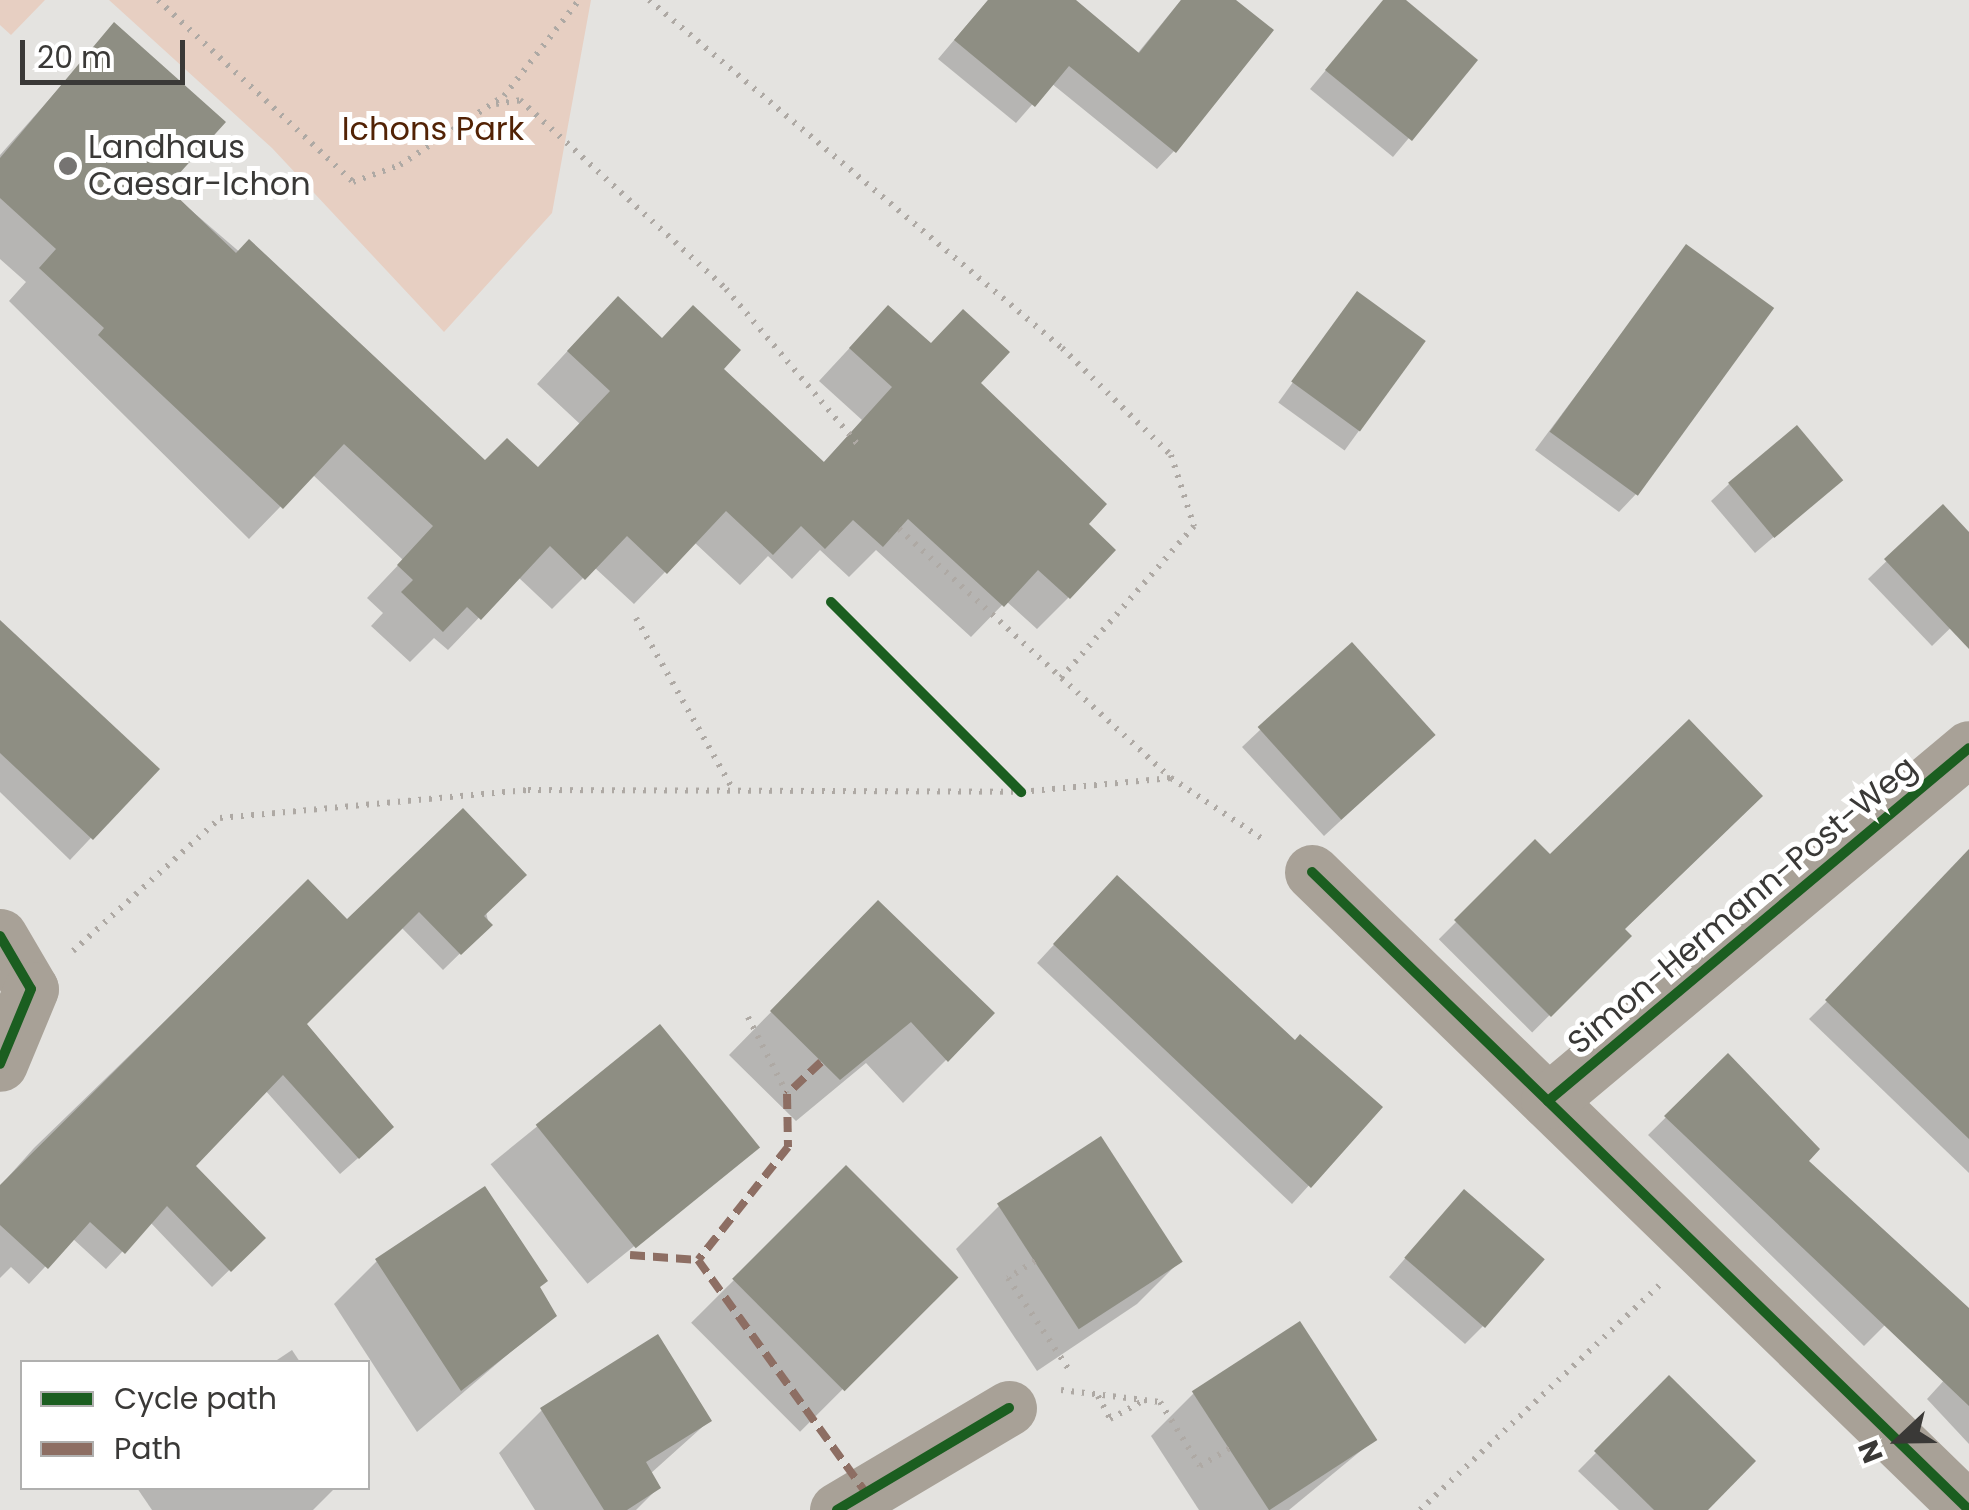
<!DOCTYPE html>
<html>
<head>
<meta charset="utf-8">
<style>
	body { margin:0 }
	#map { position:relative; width:1969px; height:1510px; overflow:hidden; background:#e4e3e0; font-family:Poppins,sans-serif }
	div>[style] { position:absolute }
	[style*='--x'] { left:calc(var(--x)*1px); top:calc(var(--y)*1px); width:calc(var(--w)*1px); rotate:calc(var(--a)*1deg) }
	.green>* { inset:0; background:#e7cfc2 }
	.shadow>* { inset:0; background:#0003; transform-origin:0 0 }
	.building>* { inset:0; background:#8e8e83; transform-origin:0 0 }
	.path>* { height:6px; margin-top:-3px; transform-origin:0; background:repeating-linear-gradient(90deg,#aea9a4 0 2.5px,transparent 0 10.5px) }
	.minor>* { height:55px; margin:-27.5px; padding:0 27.5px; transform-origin:27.5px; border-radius:27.5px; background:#a8a197 }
	.quiet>* { height:8px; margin-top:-4px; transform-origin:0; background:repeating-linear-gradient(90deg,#8d6e63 0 15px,transparent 0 23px) }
	.cycleway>* { height:10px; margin:-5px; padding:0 5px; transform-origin:5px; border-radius:5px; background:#1b5e20 }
	.dots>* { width:28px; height:28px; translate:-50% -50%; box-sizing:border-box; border:5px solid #fff; border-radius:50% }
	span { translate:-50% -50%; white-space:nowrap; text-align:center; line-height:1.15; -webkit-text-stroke:10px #fff; paint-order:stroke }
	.park-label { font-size:32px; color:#522205 }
	.poi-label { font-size:32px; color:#3a3937 }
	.left { translate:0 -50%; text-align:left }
	.street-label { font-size:32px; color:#3a3937 }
	.legend { position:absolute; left:20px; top:1360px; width:350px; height:130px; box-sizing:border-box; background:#fff; border:2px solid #b0b0af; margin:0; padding:12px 18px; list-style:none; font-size:30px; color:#3a3937 }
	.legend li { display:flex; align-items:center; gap:20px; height:50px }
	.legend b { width:50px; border:2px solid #b0b0af }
	.north { position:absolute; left:1849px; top:1390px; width:100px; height:100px; -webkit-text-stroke:8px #fff; paint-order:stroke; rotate:248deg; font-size:28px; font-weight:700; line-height:40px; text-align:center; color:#3a3937 }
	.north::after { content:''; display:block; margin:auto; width:35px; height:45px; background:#3a3937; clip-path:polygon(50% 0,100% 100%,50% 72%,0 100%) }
	.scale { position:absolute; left:20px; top:40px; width:165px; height:45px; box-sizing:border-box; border:5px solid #3a3937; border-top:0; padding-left:12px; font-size:30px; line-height:35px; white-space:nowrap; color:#3a3937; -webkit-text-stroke:8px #fff; paint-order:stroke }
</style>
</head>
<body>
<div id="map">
	<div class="green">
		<div style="clip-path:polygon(0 0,45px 0,11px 35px,0 25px)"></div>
		<div style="clip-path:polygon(109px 0,591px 0,552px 213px,444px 332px,272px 148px)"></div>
	</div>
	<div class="shadow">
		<div style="clip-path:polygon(988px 0,1072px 0,1137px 54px,1181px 0,1232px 0,1174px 151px,1157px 169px,1051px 83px,1016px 123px,938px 59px)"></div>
		<div style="clip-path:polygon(1385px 0,1402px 0,1474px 60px,1393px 157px,1310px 89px)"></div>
		<div style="clip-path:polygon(115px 25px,164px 187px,485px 463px,538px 469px,580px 424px,537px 384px,586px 331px,662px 341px,720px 370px,822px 464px,862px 420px,819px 381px,857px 340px,977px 383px,1085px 524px,1068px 598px,1037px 629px,1006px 601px,971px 637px,876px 550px,849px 577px,820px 550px,792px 579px,768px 556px,740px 585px,694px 542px,634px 604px,594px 567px,552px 609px,518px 577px,448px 650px,434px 638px,410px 662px,371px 626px,383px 613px,367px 598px,403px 560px,312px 474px,249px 539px,9px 301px,26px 282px,0 259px,0 155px)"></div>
		<div style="clip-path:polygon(1686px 248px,1636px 494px,1619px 512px,1535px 450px)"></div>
		<div style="left:1357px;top:294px;width:82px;height:134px;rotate:36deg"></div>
		<div style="clip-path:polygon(1840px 480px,1755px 553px,1711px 501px,1729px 484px)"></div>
		<div style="clip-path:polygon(1943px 507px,1969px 536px,1969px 610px,1932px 646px,1868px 579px)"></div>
		<div style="clip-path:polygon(0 651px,156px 769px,70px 860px,0 792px)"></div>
		<div style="clip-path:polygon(1260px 730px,1415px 752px,1324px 836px,1242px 747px)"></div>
		<div style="clip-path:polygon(463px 812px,489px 925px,443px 970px,401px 927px,304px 1024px,374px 1144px,340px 1174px,265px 1090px,192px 1166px,262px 1238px,212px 1287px,150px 1222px,106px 1269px,72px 1238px,29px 1284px,11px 1267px,0 1278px,0 1186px,34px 1148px,308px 882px,347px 922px)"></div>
		<div style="left:1535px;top:843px;width:132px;height:136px;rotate:45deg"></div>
		<div style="clip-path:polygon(1969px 862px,1969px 1173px,1809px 1019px)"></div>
		<div style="clip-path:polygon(1099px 896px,1380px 1107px,1292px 1204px,1037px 963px)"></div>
		<div style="clip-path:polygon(878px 903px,992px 1014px,903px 1103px,866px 1063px,796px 1121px,729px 1055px)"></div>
		<div style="left:660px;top:1027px;width:154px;height:218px;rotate:51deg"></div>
		<div style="clip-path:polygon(1728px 1056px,1805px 1161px,1932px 1278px,1864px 1346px,1648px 1135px)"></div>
		<div style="left:846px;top:1168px;width:154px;height:219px;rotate:45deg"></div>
		<div style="clip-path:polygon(999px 1206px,1180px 1261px,1137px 1304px,1037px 1371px,956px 1249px)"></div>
		<div style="clip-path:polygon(1447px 1210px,1483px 1326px,1465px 1344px,1389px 1277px)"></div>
		<div style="clip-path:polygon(377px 1261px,537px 1288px,554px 1315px,417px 1432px,334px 1304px)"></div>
		<div style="clip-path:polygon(292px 1350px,300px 1362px,274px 1362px)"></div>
		<div style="clip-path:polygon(1969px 1353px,1969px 1444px,1927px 1399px)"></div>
		<div style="clip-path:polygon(1669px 1379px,1704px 1510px,1619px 1510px,1578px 1471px)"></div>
		<div style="clip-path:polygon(1194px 1393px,1374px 1440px,1289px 1510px,1199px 1510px,1151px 1436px)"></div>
		<div style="clip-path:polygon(542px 1410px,709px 1421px,650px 1474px,658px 1488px,636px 1510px,535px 1510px,499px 1453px)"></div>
		<div style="clip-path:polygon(137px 1488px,335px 1488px,313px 1510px,152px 1510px)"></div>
	</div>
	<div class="building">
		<div style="clip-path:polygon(988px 0,1076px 0,1139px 53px,1181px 0,1236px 0,1274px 30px,1176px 153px,1069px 66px,1035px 107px,954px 40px)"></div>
		<div style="clip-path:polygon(1383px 0,1406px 0,1478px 60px,1412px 141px,1325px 70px)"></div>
		<div style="clip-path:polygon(114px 22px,226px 122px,167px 187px,236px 253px,249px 239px,485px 460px,507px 438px,538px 467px,610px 391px,567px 351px,618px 296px,662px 338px,693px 305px,741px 350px,724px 369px,824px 462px,892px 387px,849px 348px,888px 305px,931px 343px,963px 309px,1010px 352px,981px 383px,1107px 504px,1089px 524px,1116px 550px,1070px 599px,1038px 570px,1004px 607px,908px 519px,883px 547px,853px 520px,825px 549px,801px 526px,773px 555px,726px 511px,667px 574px,627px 536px,585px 580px,550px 546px,481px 620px,467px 607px,443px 632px,401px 592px,413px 580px,397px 565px,433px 526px,344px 444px,283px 509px,98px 335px,104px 328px,39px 268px,56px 249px,0 198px,0 158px)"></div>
		<div style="left:1686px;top:244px;width:109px;height:232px;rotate:36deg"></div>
		<div style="left:1357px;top:291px;width:85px;height:112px;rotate:36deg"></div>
		<div style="left:1797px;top:425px;width:72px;height:90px;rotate:50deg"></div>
		<div style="clip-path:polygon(1943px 504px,1969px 532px,1969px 649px,1884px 559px)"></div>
		<div style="clip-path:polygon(0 620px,160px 769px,93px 840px,0 753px)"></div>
		<div style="left:1352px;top:642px;width:125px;height:127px;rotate:48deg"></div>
		<div style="clip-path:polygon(1689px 719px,1763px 796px,1625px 929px,1632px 936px,1551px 1017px,1454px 920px,1535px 839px,1550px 854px)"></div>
		<div style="clip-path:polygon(463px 808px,527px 875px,484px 916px,493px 925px,461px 955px,419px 912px,307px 1024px,394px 1127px,359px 1159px,283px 1075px,196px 1166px,266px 1238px,231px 1272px,167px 1206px,125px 1254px,90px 1222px,48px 1269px,0 1225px,0 1185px,308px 879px,347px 919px)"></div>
		<div style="clip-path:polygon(1969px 849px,1969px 1139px,1825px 1000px)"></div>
		<div style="clip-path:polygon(1117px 875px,1295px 1040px,1300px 1034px,1383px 1107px,1311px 1188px,1053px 944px)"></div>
		<div style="clip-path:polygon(878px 900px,995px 1013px,948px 1062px,911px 1022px,840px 1080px,770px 1011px)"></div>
		<div style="left:660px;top:1024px;width:159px;height:160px;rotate:51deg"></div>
		<div style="clip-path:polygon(1728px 1053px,1820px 1149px,1809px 1161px,1969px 1308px,1969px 1406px,1664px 1116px)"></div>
		<div style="left:1101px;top:1136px;width:150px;height:124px;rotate:57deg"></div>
		<div style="left:846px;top:1165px;width:159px;height:161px;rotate:45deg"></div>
		<div style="clip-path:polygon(485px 1186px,548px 1281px,540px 1287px,557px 1316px,461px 1391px,375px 1259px)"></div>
		<div style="left:1464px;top:1189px;width:107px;height:91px;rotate:41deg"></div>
		<div style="left:1300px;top:1321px;width:142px;height:129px;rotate:57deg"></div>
		<div style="clip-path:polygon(658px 1334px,712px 1421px,646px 1462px,661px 1488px,627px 1510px,604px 1510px,540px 1408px)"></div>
		<div style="clip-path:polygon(1669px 1375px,1756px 1461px,1708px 1510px,1654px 1510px,1594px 1451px)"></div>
	</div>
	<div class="path">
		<div style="--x:158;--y:0;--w:267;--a:43"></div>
		<div style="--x:353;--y:182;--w:50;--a:-19.9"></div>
		<div style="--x:400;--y:165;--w:125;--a:-33.6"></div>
		<div style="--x:504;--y:96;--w:122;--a:-52"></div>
		<div style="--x:649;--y:0;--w:540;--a:40.12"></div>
		<div style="--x:1062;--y:348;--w:153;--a:44.5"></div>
		<div style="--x:1171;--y:455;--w:75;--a:72.1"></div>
		<div style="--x:1194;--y:526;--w:202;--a:131.2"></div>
		<div style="--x:496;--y:104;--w:24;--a:-9"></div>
		<div style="--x:520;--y:100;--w:280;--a:42.5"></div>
		<div style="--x:726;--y:289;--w:209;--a:49.7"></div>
		<div style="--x:899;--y:529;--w:369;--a:42.5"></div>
		<div style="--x:636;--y:618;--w:199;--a:60.5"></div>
		<div style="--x:73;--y:951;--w:198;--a:-42.1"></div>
		<div style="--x:220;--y:818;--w:309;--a:-5.2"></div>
		<div style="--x:528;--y:790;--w:493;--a:0.2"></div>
		<div style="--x:1021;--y:792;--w:151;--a:-5.3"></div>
		<div style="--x:1171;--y:778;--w:115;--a:33.7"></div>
		<div style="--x:748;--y:1017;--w:86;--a:63.1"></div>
		<div style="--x:1035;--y:1261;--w:32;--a:148"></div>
		<div style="--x:1008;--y:1278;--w:114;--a:56.4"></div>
		<div style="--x:1061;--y:1390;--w:100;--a:6.9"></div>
		<div style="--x:1160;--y:1402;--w:75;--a:58"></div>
		<div style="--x:1200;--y:1466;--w:35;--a:-31"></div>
		<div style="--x:1098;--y:1396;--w:26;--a:62"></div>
		<div style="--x:1110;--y:1419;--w:35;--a:-29"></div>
		<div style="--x:1420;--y:1510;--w:329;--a:-43.2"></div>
	</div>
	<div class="minor">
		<div style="--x:1312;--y:872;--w:916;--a:44.16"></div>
		<div style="--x:0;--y:936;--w:61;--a:59.7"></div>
		<div style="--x:31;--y:989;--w:81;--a:112.5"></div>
		<div style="--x:1548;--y:1101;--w:549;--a:-39.98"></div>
		<div style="--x:837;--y:1510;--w:200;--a:-30.7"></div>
	</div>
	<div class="quiet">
		<div style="--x:821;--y:1062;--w:47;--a:136.7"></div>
		<div style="--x:787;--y:1094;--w:53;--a:88.9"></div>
		<div style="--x:788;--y:1147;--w:144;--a:128.5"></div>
		<div style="--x:698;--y:1260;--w:287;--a:54.2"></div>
		<div style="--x:630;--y:1255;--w:68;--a:4.2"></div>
	</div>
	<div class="cycleway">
		<div style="--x:831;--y:602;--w:269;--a:45"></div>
		<div style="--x:1312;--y:872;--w:916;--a:44.16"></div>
		<div style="--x:0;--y:936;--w:61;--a:59.7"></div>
		<div style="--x:31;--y:989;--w:81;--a:112.5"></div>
		<div style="--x:1548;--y:1101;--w:549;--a:-39.98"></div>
		<div style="--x:837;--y:1510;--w:200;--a:-30.7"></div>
	</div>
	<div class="dots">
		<div style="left:68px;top:166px;background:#767472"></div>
	</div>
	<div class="park-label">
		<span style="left:433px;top:129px">Ichons Park</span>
	</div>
	<div class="poi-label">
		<span class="left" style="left:88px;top:166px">Landhaus<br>Caesar-Ichon</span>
	</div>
	<div class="street-label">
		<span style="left:1742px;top:905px;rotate:-40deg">Simon-Hermann-Post-Weg</span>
	</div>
	<ul class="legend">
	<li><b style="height:12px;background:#1b5e20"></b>Cycle path</li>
	<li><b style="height:12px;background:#8d6e63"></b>Path</li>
	</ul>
	<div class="north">N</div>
	<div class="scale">20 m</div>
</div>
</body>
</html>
